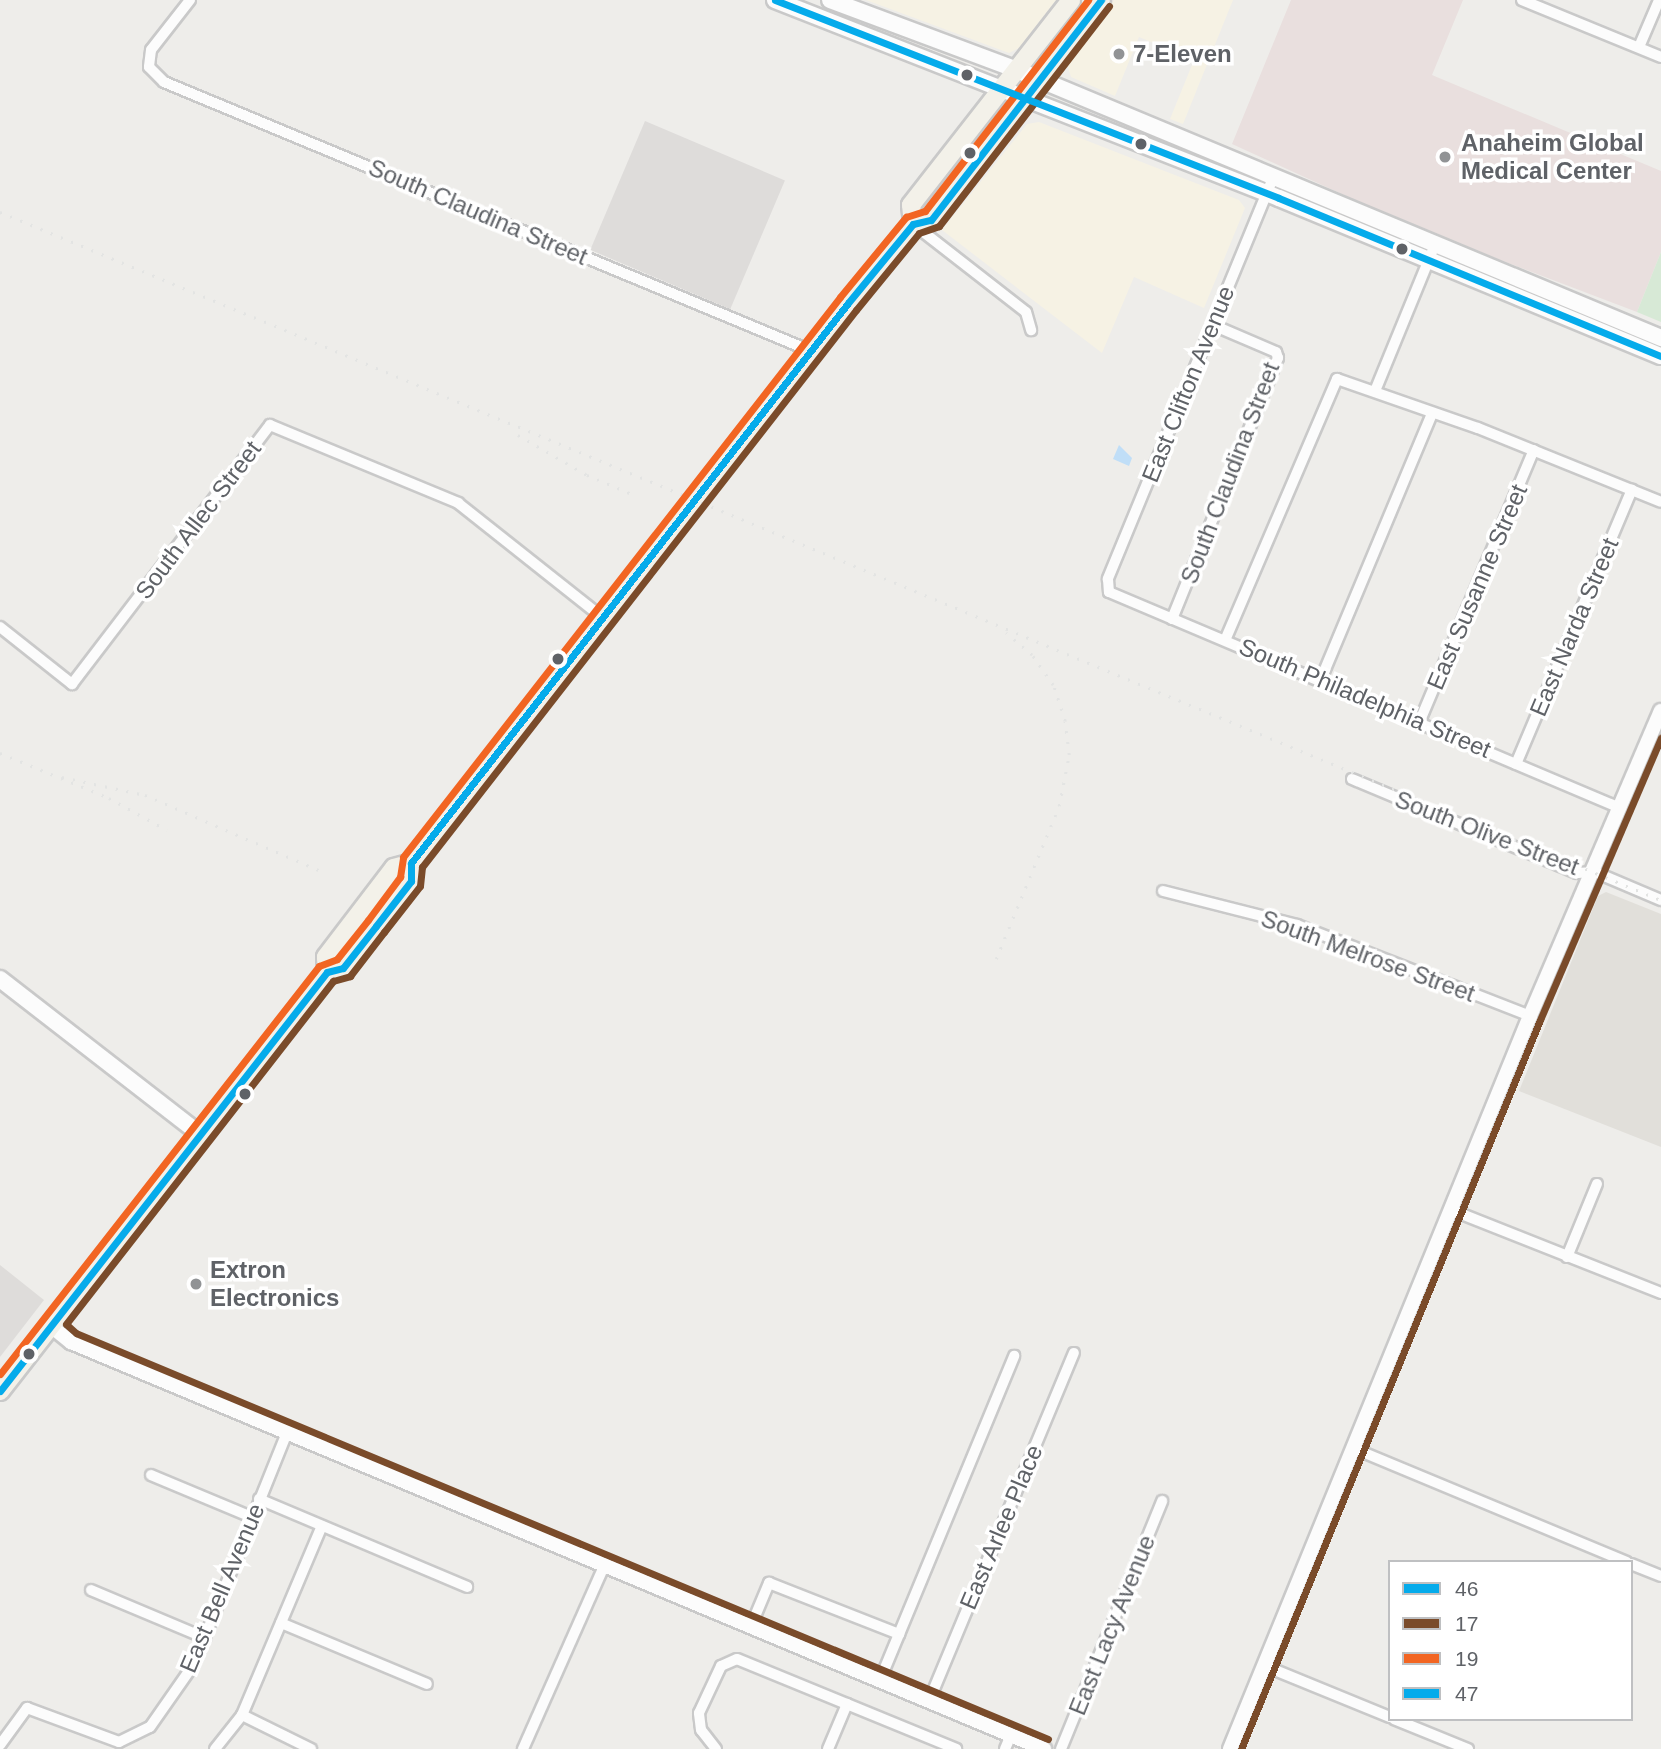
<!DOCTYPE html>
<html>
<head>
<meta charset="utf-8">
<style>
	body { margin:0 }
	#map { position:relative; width:1661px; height:1749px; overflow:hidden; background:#eeedea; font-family:Helvetica,sans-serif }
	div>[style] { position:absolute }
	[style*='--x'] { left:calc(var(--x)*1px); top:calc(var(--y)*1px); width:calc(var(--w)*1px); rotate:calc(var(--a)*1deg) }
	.commercial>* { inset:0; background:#f6f2e4 }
	.industrial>* { inset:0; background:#dedcda; transform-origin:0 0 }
	.education>* { inset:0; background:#e1dfda }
	.medical>* { inset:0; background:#e9dfde }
	.green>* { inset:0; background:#d7e9d6 }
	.water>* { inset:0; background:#c0def7 }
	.roads { filter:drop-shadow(2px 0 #c9c9c9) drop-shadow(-2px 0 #c9c9c9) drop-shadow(0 2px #c9c9c9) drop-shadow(0 -2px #c9c9c9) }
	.minor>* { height:10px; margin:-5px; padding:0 5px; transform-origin:5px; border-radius:5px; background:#fcfcfc }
	.tertiary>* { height:14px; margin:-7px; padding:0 7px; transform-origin:7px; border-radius:7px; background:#fcfcfc }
	.secondary>* { height:16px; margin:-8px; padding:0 8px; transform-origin:8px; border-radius:8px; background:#fcfcfc }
	.primary>* { height:18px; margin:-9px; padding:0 9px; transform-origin:9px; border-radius:9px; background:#f3f1e9 }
	.rail>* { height:2.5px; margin-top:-1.25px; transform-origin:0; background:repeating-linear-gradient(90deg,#e3e4e3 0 2px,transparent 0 11px) }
	.bus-1>* { height:7px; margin:-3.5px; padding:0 3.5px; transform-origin:3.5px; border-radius:3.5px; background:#05abeb }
	.bus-2>* { height:7px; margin:-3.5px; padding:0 3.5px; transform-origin:3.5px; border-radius:3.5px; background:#7a4b2a }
	.bus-3>* { height:7px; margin:-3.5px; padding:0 3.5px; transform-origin:3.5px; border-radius:3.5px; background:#f26522 }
	.bus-4>* { height:7px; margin:-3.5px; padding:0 3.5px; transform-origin:3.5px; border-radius:3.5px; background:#05abeb }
	.dots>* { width:19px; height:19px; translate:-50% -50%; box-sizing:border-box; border:4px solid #fff; border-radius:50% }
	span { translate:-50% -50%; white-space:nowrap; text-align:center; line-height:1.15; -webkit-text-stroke:7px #fff; paint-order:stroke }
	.poi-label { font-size:24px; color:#5f6267; font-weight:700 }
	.left { translate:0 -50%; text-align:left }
	.street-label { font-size:24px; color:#5f6267 }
	.legend { position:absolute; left:1388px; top:1560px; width:245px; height:161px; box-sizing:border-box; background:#fff; border:2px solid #bfc0c2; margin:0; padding:9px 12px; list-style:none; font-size:21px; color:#5f6267 }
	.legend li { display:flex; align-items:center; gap:14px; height:35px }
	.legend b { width:35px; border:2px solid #bfc0c2 }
</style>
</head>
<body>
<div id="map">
	<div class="commercial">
		<div style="clip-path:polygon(866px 0,1056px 0,1019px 48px,1009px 53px)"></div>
		<div style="clip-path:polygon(1114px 0,1233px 0,1183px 124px,1170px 119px,1194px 60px,1139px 37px,1115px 96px,1071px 77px,1067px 64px)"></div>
		<div style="clip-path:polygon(1039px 122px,1239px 200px,1245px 208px,1204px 308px,1134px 277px,1102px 353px,942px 230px,1027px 124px)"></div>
	</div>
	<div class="industrial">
		<div style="left:645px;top:121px;width:152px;height:140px;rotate:23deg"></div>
		<div style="clip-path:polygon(0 1265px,44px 1300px,0 1357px)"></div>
	</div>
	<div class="education">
		<div style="clip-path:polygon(1606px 892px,1661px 914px,1661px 1147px,1519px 1091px,1598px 896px)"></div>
	</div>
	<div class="medical">
		<div style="clip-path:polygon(1291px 0,1463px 0,1432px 75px,1661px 171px,1661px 252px,1637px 312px,1414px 227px,1232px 144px)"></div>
	</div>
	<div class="green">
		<div style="clip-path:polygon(1661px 252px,1661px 322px,1637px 312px)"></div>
	</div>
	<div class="water">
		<div style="clip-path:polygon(1119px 445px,1132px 458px,1129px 466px,1113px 459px)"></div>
	</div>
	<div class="roads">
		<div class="minor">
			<div style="--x:190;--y:0;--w:63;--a:128"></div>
			<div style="--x:151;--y:50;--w:17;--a:97"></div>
			<div style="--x:149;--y:67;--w:21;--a:45"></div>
			<div style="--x:164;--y:82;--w:701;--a:22.58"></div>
			<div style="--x:1522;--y:0;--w:150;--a:22.3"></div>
			<div style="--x:1639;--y:47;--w:51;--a:-66.9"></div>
			<div style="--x:1273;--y:178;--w:434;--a:112.4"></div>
			<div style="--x:1108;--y:579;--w:13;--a:86"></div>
			<div style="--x:1109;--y:592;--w:555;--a:22.91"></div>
			<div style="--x:913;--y:224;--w:143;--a:37.9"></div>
			<div style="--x:1026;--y:312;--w:19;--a:74"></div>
			<div style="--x:1375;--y:391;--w:158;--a:-67.7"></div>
			<div style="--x:1172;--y:619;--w:282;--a:-67.9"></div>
			<div style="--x:1278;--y:358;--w:6;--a:-108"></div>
			<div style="--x:1276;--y:352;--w:69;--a:-156.8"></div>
			<div style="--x:0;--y:627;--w:92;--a:38.4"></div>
			<div style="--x:72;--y:684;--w:326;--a:-52.6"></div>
			<div style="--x:270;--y:425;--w:204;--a:22.5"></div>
			<div style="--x:458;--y:503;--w:185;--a:38.4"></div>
			<div style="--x:1226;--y:638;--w:282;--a:-66.8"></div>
			<div style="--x:1337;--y:379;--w:149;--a:19.2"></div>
			<div style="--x:1478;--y:428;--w:197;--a:22"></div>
			<div style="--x:1321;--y:679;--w:287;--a:-67.3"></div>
			<div style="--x:1419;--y:723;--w:296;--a:-67.2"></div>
			<div style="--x:1516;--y:764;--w:298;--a:-67.1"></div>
			<div style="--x:1352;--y:779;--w:244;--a:22.7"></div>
			<div style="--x:1577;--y:873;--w:18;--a:-3"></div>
			<div style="--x:1595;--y:872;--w:72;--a:23"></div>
			<div style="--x:1163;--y:891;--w:138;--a:14.2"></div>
			<div style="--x:1297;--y:925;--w:250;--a:21.3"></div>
			<div style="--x:1454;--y:1211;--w:223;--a:21.6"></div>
			<div style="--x:1567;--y:1257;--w:79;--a:-67.7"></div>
			<div style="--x:1355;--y:1449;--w:294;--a:22.6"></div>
			<div style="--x:151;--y:1475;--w:112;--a:22.7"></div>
			<div style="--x:259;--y:1499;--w:226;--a:22.9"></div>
			<div style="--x:1631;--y:1564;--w:32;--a:22"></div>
			<div style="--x:91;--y:1590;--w:124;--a:22.8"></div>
			<div style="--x:281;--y:1623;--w:158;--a:22.7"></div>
			<div style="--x:751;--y:1626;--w:47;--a:-67.3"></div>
			<div style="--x:769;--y:1583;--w:140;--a:21.4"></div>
			<div style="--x:1265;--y:1666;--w:135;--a:22.2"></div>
			<div style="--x:880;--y:1680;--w:351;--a:-67.5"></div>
			<div style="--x:929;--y:1701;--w:377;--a:-67.4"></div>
			<div style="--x:242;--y:1715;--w:77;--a:26.2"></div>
			<div style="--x:1394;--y:1719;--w:80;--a:22.1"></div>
			<div style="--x:0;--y:1745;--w:46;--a:-53.9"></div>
			<div style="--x:27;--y:1708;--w:98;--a:20.3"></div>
			<div style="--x:119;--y:1742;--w:34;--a:-26"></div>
			<div style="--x:150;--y:1727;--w:77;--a:-55.1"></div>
			<div style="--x:194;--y:1664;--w:249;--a:-68.1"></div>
			<div style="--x:215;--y:1749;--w:43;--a:-51.5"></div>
			<div style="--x:242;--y:1715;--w:205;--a:-67.1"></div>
			<div style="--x:523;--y:1749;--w:202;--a:-66.1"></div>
			<div style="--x:716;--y:1749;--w:24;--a:-128"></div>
			<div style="--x:701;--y:1730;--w:17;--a:-97"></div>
			<div style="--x:699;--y:1713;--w:52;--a:-64.9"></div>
			<div style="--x:721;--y:1666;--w:17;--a:-24"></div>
			<div style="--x:737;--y:1659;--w:237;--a:22.3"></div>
			<div style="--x:828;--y:1749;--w:49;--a:-67.1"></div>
			<div style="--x:1005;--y:1749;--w:15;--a:-67"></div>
			<div style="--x:1061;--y:1749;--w:268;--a:-67.8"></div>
		</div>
		<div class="tertiary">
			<div style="--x:51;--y:1326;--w:26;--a:39"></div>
			<div style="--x:71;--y:1342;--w:1055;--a:22.7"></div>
			<div style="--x:1230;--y:1749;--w:792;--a:-67.74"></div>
			<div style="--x:1530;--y:1016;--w:332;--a:-66.8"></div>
		</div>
		<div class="secondary">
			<div style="--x:775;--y:0;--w:541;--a:21.45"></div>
			<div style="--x:1279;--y:198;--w:413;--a:22.5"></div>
			<div style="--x:830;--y:0;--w:200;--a:20.5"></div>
			<div style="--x:1017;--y:70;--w:698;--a:22.59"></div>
			<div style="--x:0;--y:979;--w:253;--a:37.8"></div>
		</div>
		<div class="primary">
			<div style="--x:913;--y:224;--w:19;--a:-96"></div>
			<div style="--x:911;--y:205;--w:260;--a:-52"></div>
			<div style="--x:327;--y:972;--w:15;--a:-94"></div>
			<div style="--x:326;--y:957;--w:112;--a:-52.6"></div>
			<div style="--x:394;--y:868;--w:18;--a:-16"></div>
			<div style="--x:0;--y:1391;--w:531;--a:-52.03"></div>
			<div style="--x:327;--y:972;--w:16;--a:-14"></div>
			<div style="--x:343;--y:968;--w:53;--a:-51.8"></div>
			<div style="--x:376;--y:926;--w:57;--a:-52.1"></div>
			<div style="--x:411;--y:881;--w:18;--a:-90"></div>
			<div style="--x:411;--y:863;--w:710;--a:-52.03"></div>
			<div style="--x:848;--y:303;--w:102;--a:-50.6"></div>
			<div style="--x:913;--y:224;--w:18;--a:-13"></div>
			<div style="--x:931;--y:220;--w:278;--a:-52.3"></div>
		</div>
	</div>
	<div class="rail">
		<div style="--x:0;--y:212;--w:1798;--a:22.5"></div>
		<div style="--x:518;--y:435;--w:80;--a:30.1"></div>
		<div style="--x:587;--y:475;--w:49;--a:22.9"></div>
		<div style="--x:0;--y:753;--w:118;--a:22.4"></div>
		<div style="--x:109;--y:798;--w:66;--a:28.9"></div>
		<div style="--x:62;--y:777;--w:85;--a:12.2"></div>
		<div style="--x:145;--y:795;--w:192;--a:23.4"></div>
		<div style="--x:996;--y:959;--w:165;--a:-67.6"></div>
		<div style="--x:1059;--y:806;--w:52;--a:-78.9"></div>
		<div style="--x:1069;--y:755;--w:34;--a:-97"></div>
		<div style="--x:1065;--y:721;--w:38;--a:-108"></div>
		<div style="--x:1053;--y:685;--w:37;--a:-125"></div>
		<div style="--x:1032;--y:655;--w:34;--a:-140"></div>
	</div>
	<div class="bus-1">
		<div style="--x:0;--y:1391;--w:531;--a:-52.03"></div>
		<div style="--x:327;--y:972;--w:16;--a:-14"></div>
		<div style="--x:343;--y:968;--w:53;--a:-51.8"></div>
		<div style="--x:376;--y:926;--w:57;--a:-52.1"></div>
		<div style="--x:411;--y:881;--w:18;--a:-90"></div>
		<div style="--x:411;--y:863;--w:710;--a:-52.03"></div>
		<div style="--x:848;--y:303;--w:102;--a:-50.6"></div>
		<div style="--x:913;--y:224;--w:18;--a:-13"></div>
		<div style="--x:931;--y:220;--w:278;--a:-52.3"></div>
	</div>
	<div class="bus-2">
		<div style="--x:1048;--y:1739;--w:1053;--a:-157.33"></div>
		<div style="--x:76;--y:1333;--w:13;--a:-138"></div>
		<div style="--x:66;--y:1324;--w:435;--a:-52.1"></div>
		<div style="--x:333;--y:981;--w:18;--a:-16"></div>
		<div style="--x:350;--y:976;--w:56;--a:-52.3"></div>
		<div style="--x:384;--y:932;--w:58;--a:-52"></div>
		<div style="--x:420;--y:886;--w:19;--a:-84"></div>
		<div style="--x:422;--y:867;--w:706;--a:-52.08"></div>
		<div style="--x:856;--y:310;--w:99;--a:-50.7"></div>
		<div style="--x:919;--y:233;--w:21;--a:-19"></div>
		<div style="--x:939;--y:226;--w:278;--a:-52.3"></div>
		<div style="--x:1241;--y:1749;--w:788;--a:-67.7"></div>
		<div style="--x:1540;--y:1020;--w:307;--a:-66.8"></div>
	</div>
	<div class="bus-3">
		<div style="--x:0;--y:1374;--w:518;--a:-51.98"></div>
		<div style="--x:319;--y:966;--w:19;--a:-21"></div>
		<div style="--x:337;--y:959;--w:50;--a:-51.5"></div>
		<div style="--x:368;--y:920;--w:54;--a:-53.3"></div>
		<div style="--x:400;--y:877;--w:20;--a:-81"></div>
		<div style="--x:403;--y:857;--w:710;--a:-52.03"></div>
		<div style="--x:840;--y:297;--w:104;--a:-50.5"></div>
		<div style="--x:906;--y:217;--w:20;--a:-18"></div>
		<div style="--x:925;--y:211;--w:267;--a:-52.3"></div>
	</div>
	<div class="bus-4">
		<div style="--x:775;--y:0;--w:541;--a:21.45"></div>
		<div style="--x:1279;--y:198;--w:413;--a:22.5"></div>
	</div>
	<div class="dots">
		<div style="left:1119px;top:54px;background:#919395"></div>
		<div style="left:967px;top:75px;background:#5f6267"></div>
		<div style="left:1141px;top:144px;background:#5f6267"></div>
		<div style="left:970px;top:153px;background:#5f6267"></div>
		<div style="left:1445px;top:157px;background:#919395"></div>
		<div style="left:1402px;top:249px;background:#5f6267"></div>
		<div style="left:558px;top:659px;background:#5f6267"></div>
		<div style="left:245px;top:1094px;background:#5f6267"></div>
		<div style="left:196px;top:1284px;background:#919395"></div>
		<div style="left:29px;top:1354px;background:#5f6267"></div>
	</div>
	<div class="poi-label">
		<span class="left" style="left:1133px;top:54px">7-Eleven</span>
		<span class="left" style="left:1461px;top:157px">Anaheim Global<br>Medical Center</span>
		<span class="left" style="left:210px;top:1284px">Extron<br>Electronics</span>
	</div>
	<div class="street-label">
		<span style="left:478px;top:212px;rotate:23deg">South Claudina Street</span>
		<span style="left:1188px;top:384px;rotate:-68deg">East Clifton Avenue</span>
		<span style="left:1230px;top:473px;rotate:-69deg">South Claudina Street</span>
		<span style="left:198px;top:520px;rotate:-53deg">South Allec Street</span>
		<span style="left:1477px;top:587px;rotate:-67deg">East Susanne Street</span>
		<span style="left:1574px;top:627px;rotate:-67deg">East Narda Street</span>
		<span style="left:1365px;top:698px;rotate:23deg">South Philadelphia Street</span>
		<span style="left:1487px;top:833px;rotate:21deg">South Olive Street</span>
		<span style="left:1368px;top:956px;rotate:20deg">South Melrose Street</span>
		<span style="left:1001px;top:1527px;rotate:-67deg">East Arlee Place</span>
		<span style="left:222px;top:1588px;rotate:-67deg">East Bell Avenue</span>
		<span style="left:1112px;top:1625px;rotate:-68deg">East Lacy Avenue</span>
	</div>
	<ul class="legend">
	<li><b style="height:9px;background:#05abeb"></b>46</li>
	<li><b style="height:9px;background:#7a4b2a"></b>17</li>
	<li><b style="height:9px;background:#f26522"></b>19</li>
	<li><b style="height:9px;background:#05abeb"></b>47</li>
	</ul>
</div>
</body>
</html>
